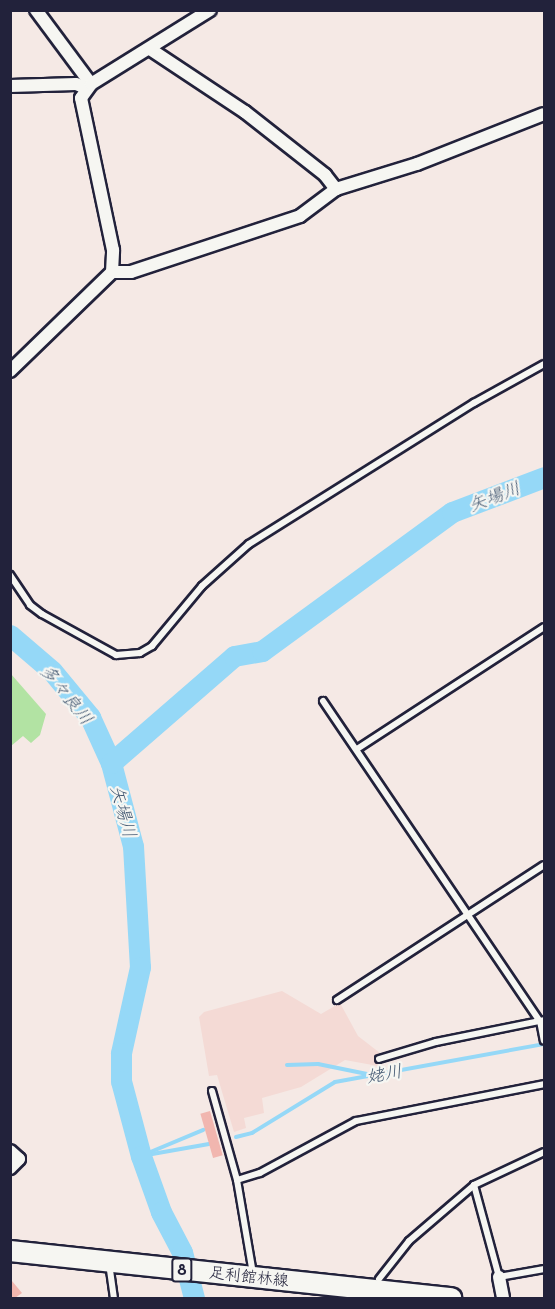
<!DOCTYPE html>
<html>
<head>
<meta charset="utf-8">
<style>
	body { margin:0 }
	#map { position:relative; width:555px; height:1309px; overflow:hidden; background:#f5e9e5; font-family:Mali,"Klee One",sans-serif }
	div>[style] { position:absolute }
	[style*='--x'] { left:calc(var(--x)*1px); top:calc(var(--y)*1px); width:calc(var(--w)*1px); rotate:calc(var(--a)*1deg) }
	.built>* { inset:0; background:#f4dad5 }
	.green>* { inset:0; background:#b2e3a3 }
	.stream>* { height:4px; margin:-2px; padding:0 2px; transform-origin:2px; border-radius:2px; background:#95d8f7 }
	.river>* { height:21px; margin:-10.5px; padding:0 10.5px; transform-origin:10.5px; border-radius:10.5px; background:#95d8f7 }
	.building>* { inset:0; background:#f1b6af; transform-origin:0 0 }
	.roads { filter:drop-shadow(2px 0 #22223b) drop-shadow(-2px 0 #22223b) drop-shadow(0 2px #22223b) drop-shadow(0 -2px #22223b) }
	.service>* { height:6px; margin:-3px; padding:0 3px; transform-origin:3px; border-radius:3px; background:#f6f6f2 }
	.minor>* { height:12px; margin:-6px; padding:0 6px; transform-origin:6px; border-radius:6px; background:#f6f6f2 }
	.primary>* { height:20px; margin:-10px; padding:0 10px; transform-origin:10px; border-radius:10px; background:#f6f6f2 }
	span { translate:-50% -50%; white-space:nowrap; text-align:center; line-height:1.15; -webkit-text-stroke:4.5px #f6f6f2; paint-order:stroke }
	.shield-label span { padding:2px 4px; background:#f6f6f2; border:2px solid; border-radius:4px; -webkit-text-stroke-width:0 }
	.shield-label { font-size:15px; color:#22223b; font-weight:700 }
	.street-label { font-size:16px; color:#22223b }
	.water-label { font-size:18px; color:#445973; font-style:italic }
	.frame { position:absolute; inset:0; border:12px solid #22223b; pointer-events:none }
</style>
</head>
<body>
<div id="map">
	<div class="built">
		<div style="clip-path:polygon(282px 991px,321px 1014px,340px 1003px,358px 1036px,380px 1053px,378px 1066px,345px 1060px,301px 1087px,262px 1098px,264px 1113px,244px 1118px,246px 1128px,234px 1132px,217px 1075px,209px 1076px,199px 1017px,204px 1012px)"></div>
	</div>
	<div class="green">
		<div style="clip-path:polygon(11px 674px,46px 714px,40px 735px,31px 743px,23px 736px,11px 746px)"></div>
	</div>
	<div class="stream">
		<div style="--x:287;--y:1065;--w:31;--a:-2"></div>
		<div style="--x:318;--y:1064;--w:50;--a:11.5"></div>
		<div style="--x:236;--y:1137;--w:16;--a:-14"></div>
		<div style="--x:252;--y:1133;--w:97;--a:-31.6"></div>
		<div style="--x:335;--y:1082;--w:212;--a:-10.3"></div>
		<div style="--x:148;--y:1153;--w:60;--a:-22.7"></div>
		<div style="--x:141;--y:1156;--w:69;--a:-10"></div>
	</div>
	<div class="river">
		<div style="--x:10;--y:635;--w:55;--a:40.6"></div>
		<div style="--x:52;--y:671;--w:60;--a:50.4"></div>
		<div style="--x:90;--y:717;--w:51;--a:65.5"></div>
		<div style="--x:111;--y:763;--w:86;--a:75.2"></div>
		<div style="--x:133;--y:846;--w:121;--a:86.7"></div>
		<div style="--x:140;--y:967;--w:88;--a:102.5"></div>
		<div style="--x:121;--y:1053;--w:28;--a:90"></div>
		<div style="--x:121;--y:1081;--w:78;--a:75.1"></div>
		<div style="--x:141;--y:1156;--w:59;--a:70.3"></div>
		<div style="--x:161;--y:1212;--w:45;--a:62.3"></div>
		<div style="--x:182;--y:1252;--w:48;--a:75.4"></div>
		<div style="--x:111;--y:763;--w:163;--a:-41"></div>
		<div style="--x:234;--y:656;--w:28;--a:-10"></div>
		<div style="--x:262;--y:651;--w:235;--a:-36.2"></div>
		<div style="--x:452;--y:512;--w:98;--a:-20.8"></div>
	</div>
	<div class="building">
		<div style="left:210px;top:1111px;width:46px;height:10px;rotate:74deg"></div>
		<div style="clip-path:polygon(12px 1281px,22px 1293px,15px 1298px,10px 1298px)"></div>
	</div>
	<div class="roads">
		<div class="service">
			<div style="--x:10;--y:575;--w:36;--a:56"></div>
			<div style="--x:30;--y:605;--w:15;--a:37"></div>
			<div style="--x:42;--y:614;--w:85;--a:29"></div>
			<div style="--x:116;--y:655;--w:24;--a:-5"></div>
			<div style="--x:140;--y:653;--w:14;--a:-30"></div>
			<div style="--x:152;--y:646;--w:78;--a:-50.2"></div>
			<div style="--x:202;--y:586;--w:63;--a:-41.8"></div>
			<div style="--x:249;--y:544;--w:266;--a:-32.1"></div>
			<div style="--x:474;--y:403;--w:80;--a:-29.1"></div>
			<div style="--x:323;--y:701;--w:387;--a:55.9"></div>
			<div style="--x:540;--y:1021;--w:20;--a:79"></div>
			<div style="--x:357;--y:749;--w:223;--a:-33.1"></div>
			<div style="--x:337;--y:1000;--w:247;--a:-33.1"></div>
			<div style="--x:379;--y:1059;--w:59;--a:-16.6"></div>
			<div style="--x:436;--y:1042;--w:110;--a:-11.5"></div>
			<div style="--x:212;--y:1091;--w:92;--a:74.3"></div>
			<div style="--x:237;--y:1180;--w:95;--a:80.3"></div>
			<div style="--x:237;--y:1180;--w:24;--a:-17"></div>
			<div style="--x:260;--y:1173;--w:109;--a:-28.4"></div>
			<div style="--x:356;--y:1121;--w:192;--a:-11.1"></div>
			<div style="--x:474;--y:1185;--w:95;--a:74.8"></div>
			<div style="--x:499;--y:1277;--w:46;--a:-10.1"></div>
			<div style="--x:109;--y:1263;--w:35;--a:82"></div>
			<div style="--x:379;--y:1279;--w:48;--a:-51.7"></div>
			<div style="--x:409;--y:1241;--w:86;--a:-40.7"></div>
			<div style="--x:474;--y:1185;--w:77;--a:-25.2"></div>
		</div>
		<div class="minor">
			<div style="--x:36;--y:10;--w:92;--a:53.4"></div>
			<div style="--x:150;--y:49;--w:114;--a:33.6"></div>
			<div style="--x:245;--y:112;--w:102;--a:38.2"></div>
			<div style="--x:325;--y:175;--w:18;--a:52"></div>
			<div style="--x:10;--y:86;--w:66;--a:-1.7"></div>
			<div style="--x:76;--y:84;--w:11;--a:22"></div>
			<div style="--x:112;--y:272;--w:19;--a:0"></div>
			<div style="--x:131;--y:272;--w:178;--a:-18.3"></div>
			<div style="--x:300;--y:216;--w:45;--a:-36.9"></div>
			<div style="--x:336;--y:189;--w:85;--a:-17.2"></div>
			<div style="--x:417;--y:164;--w:136;--a:-21.5"></div>
			<div style="--x:10;--y:371;--w:142;--a:-44.1"></div>
			<div style="--x:112;--y:272;--w:22;--a:-87"></div>
			<div style="--x:113;--y:250;--w:155;--a:-101.9"></div>
			<div style="--x:81;--y:98;--w:17;--a:-54"></div>
			<div style="--x:91;--y:84;--w:140;--a:-31.9"></div>
			<div style="--x:10;--y:1151;--w:12;--a:42"></div>
			<div style="--x:19;--y:1159;--w:13;--a:135"></div>
			<div style="--x:499;--y:1277;--w:21;--a:79"></div>
		</div>
		<div class="primary">
			<div style="--x:10;--y:1251;--w:444;--a:6.1"></div>
		</div>
	</div>
	<div class="shield-label">
		<span style="left:182px;top:1270px">8</span>
	</div>
	<div class="street-label">
		<span style="left:249px;top:1276px;rotate:6deg">足利館林線</span>
	</div>
	<div class="water-label">
		<span style="left:494px;top:496px;rotate:-21deg">矢場川</span>
		<span style="left:67px;top:694px;rotate:51deg">多々良川</span>
		<span style="left:124px;top:811px;rotate:75deg">矢場川</span>
		<span style="left:384px;top:1073px;rotate:-10deg">姥川</span>
	</div>
	<div class="frame"></div>
</div>
</body>
</html>
